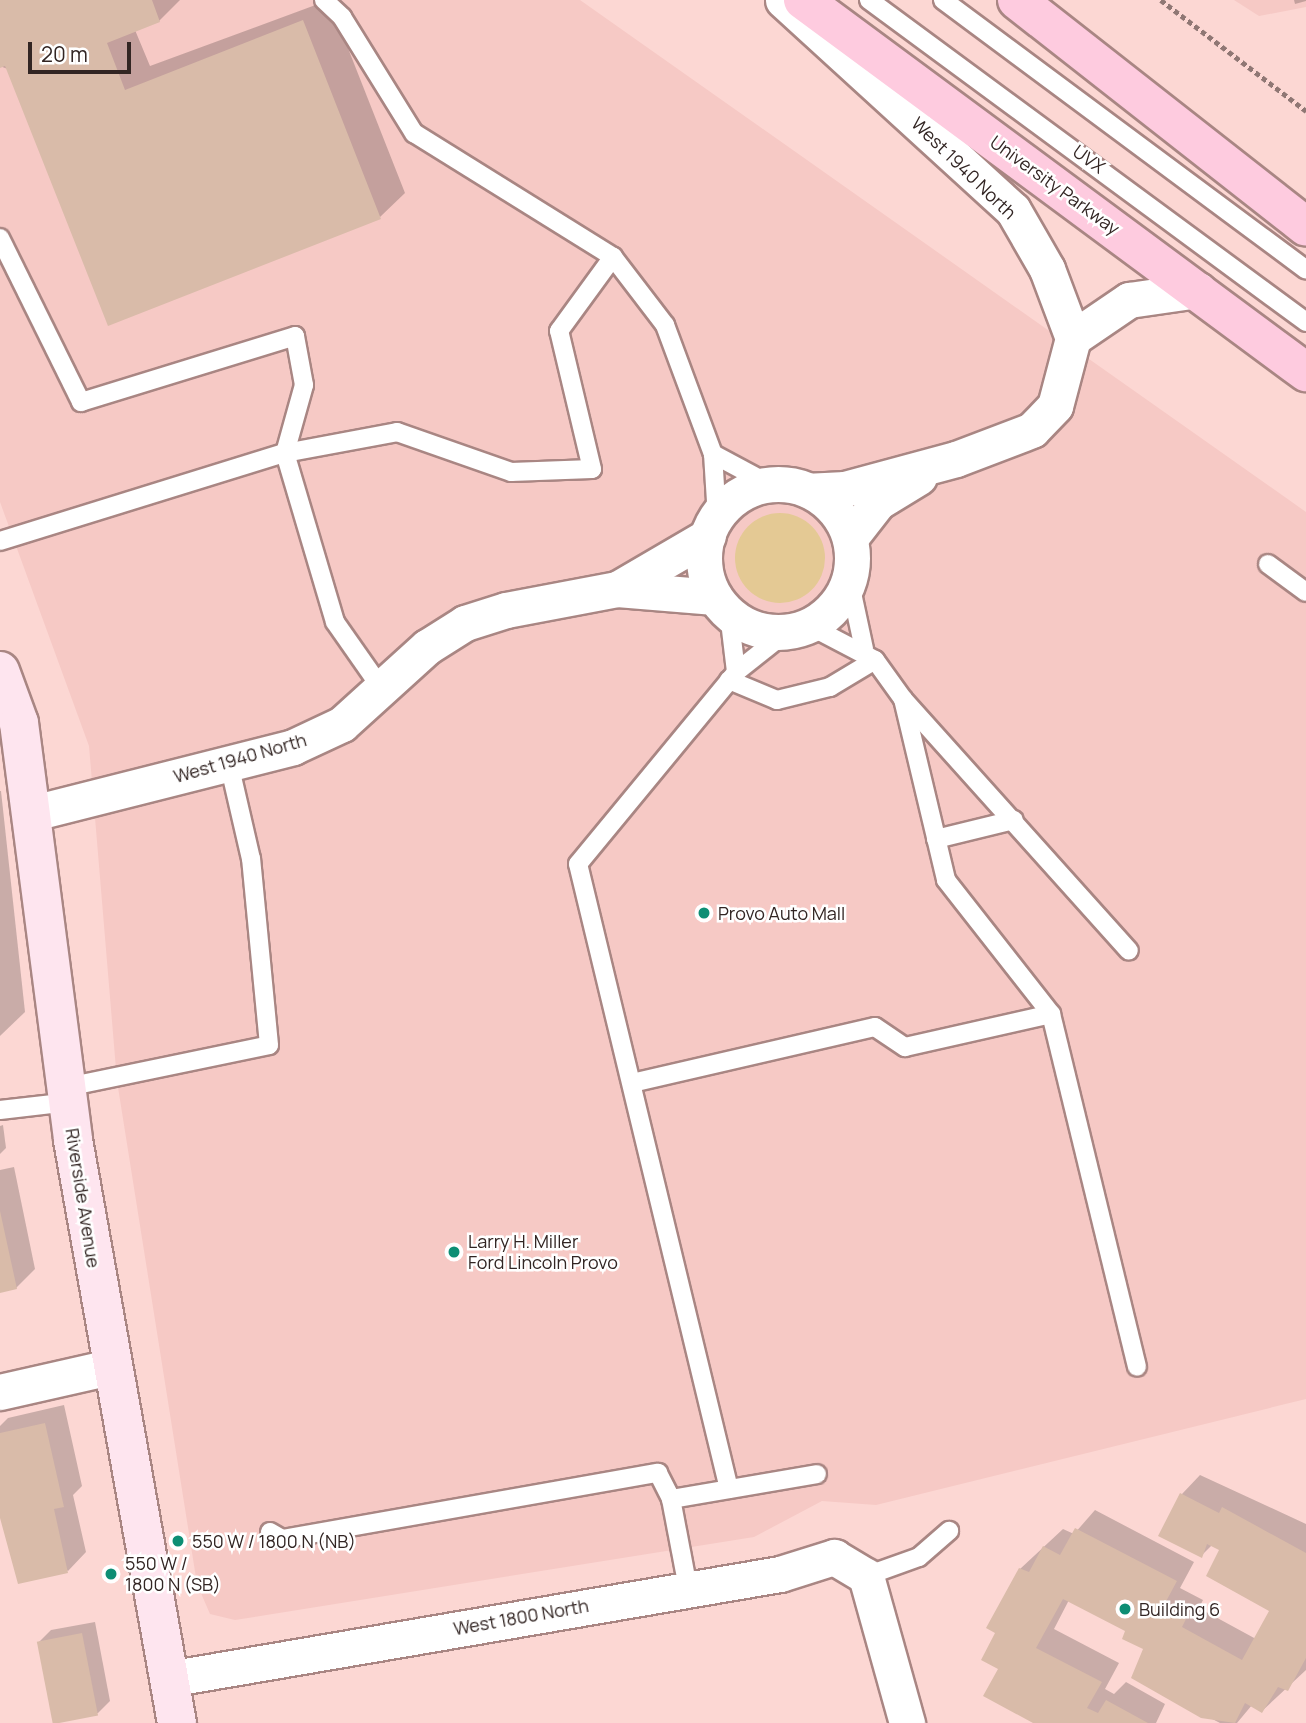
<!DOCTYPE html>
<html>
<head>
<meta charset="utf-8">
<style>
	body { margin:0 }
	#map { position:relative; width:1306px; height:1723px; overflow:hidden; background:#fcd7d3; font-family:Manrope,sans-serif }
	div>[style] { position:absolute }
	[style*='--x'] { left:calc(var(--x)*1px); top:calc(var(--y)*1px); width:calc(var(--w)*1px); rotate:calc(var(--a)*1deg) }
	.built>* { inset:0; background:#f6c9c5 }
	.green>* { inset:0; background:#e4c994 }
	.round { border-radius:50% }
	.shadow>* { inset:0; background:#0003 }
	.building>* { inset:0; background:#d9bba9; transform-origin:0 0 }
	.path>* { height:4.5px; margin-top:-2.25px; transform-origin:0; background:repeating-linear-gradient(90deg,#8f7774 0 5px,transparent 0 8.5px) }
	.roads { filter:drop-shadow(2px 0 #a98683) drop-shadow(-2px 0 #a98683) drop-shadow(0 2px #a98683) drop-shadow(0 -2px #a98683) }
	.lane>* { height:18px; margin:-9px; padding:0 9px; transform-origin:9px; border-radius:9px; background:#fff }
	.street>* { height:35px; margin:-17.5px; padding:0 17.5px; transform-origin:17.5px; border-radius:17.5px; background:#fff }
	.street>.ring { margin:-17.5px; padding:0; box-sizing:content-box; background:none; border:35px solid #fff; border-radius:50% }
	.secondary>* { height:38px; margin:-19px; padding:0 19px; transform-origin:19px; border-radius:19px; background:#fee5ef }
	.primary>* { height:38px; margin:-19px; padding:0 19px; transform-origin:19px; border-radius:19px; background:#fecbdf }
	.dots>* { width:19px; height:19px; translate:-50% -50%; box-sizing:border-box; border:4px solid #fff; border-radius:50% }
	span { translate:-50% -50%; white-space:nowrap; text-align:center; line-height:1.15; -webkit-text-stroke:5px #fff; paint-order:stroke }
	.street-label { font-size:18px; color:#322523 }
	.poi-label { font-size:18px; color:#322523 }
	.left { translate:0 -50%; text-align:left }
	.scale { position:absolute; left:28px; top:42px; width:103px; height:32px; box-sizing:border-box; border:4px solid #322523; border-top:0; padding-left:9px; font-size:21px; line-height:24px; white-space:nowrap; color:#322523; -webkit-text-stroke:5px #fff; paint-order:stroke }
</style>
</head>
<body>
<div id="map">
	<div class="built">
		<div style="clip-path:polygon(0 0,580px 0,1306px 512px,1306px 1399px,876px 1505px,822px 1501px,754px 1537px,235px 1620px,210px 1614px,197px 1584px,117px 1081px,89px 746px,0 502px)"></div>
		<div style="clip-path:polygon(1234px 0,1306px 0,1306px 7px,1259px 16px)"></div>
	</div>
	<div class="green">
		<div class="round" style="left:735px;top:513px;width:90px;height:90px"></div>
	</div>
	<div class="shadow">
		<div style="clip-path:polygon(0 0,180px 0,159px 21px,135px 30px,150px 66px,329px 0,405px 193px,380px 217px,0 66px)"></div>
		<div style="clip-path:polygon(1294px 0,1306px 0,1306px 1px,1295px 4px)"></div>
		<div style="clip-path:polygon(1px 791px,25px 1012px,0 1036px,0 791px)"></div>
		<div style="clip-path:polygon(3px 1125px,6px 1148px,0 1154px,0 1126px)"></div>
		<div style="clip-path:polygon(14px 1167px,35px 1269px,16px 1288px,0 1291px,0 1170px)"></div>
		<div style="clip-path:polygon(64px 1405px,82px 1486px,73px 1495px,86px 1552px,68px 1571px,0 1516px,0 1426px,8px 1418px)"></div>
		<div style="clip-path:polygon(1200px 1475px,1306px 1524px,1306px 1670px,1262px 1711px,1252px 1705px,1237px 1723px,1220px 1723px,1133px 1678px,1146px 1648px,1127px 1630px,1069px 1600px,1054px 1629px,1119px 1663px,1105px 1689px,1114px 1694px,1126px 1682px,1165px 1704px,1156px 1723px,1037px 1723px,1000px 1668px,998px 1632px,1020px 1569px,1063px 1529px,1074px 1534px,1095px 1510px,1194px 1562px,1180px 1588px,1203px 1600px,1199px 1608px,1256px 1639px,1271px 1611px,1221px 1549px,1212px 1545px,1201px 1556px,1182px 1494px)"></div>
		<div style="clip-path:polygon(95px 1622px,110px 1701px,98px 1713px,54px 1722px,38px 1643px,51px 1630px)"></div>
	</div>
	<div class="building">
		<div style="clip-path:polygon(0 0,152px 0,160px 22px,107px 43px,125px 90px,303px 20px,381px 219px,108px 326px,5px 66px,0 68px)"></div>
		<div style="clip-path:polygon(0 1211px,17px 1289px,0 1293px)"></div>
		<div style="clip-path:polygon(45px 1423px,64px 1507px,54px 1509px,68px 1573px,18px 1584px,0 1518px,0 1433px)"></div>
		<div style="clip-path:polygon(1180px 1493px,1219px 1513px,1222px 1507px,1306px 1553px,1306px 1658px,1288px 1691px,1278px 1687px,1262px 1713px,1245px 1703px,1235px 1723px,1201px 1718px,1131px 1678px,1143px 1649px,1122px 1639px,1125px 1631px,1063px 1599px,1036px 1648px,1102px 1682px,1087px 1708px,1098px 1713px,1106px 1700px,1148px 1723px,1033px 1723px,983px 1696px,998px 1669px,981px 1660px,995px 1633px,986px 1628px,1019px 1568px,1029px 1572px,1043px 1546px,1060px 1555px,1075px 1528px,1177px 1581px,1163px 1607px,1186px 1619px,1182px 1627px,1242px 1660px,1269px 1611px,1206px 1576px,1219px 1550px,1207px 1544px,1202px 1558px,1158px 1536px)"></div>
		<div style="left:82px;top:1633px;width:84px;height:46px;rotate:79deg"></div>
	</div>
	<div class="path">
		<div style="--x:1161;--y:0;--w:183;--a:37.4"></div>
	</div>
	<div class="roads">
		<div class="lane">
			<div style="--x:324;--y:0;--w:25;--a:43"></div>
			<div style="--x:342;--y:17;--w:137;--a:58.2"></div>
			<div style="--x:414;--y:133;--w:234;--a:31.9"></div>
			<div style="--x:613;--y:257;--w:86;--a:52.6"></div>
			<div style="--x:665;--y:325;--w:138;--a:69.6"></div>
			<div style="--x:713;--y:454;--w:63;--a:86.4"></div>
			<div style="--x:869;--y:0;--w:543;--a:36.38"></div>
			<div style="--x:943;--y:0;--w:452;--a:36.6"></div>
			<div style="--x:0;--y:238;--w:183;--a:63.7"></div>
			<div style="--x:81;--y:402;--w:224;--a:-17.1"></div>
			<div style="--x:295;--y:336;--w:50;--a:79.6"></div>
			<div style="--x:304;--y:385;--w:71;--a:105.6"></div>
			<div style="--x:285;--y:453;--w:176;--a:73.5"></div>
			<div style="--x:335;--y:622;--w:85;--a:55"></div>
			<div style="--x:713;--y:454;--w:64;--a:28.2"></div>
			<div style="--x:0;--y:541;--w:298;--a:-17.2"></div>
			<div style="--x:285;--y:453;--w:114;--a:-10.6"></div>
			<div style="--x:397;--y:432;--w:121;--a:19.3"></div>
			<div style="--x:511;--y:472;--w:81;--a:-2.1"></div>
			<div style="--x:592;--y:469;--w:142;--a:-103.4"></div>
			<div style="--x:559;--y:331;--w:92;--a:-53.9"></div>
			<div style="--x:1268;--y:564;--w:47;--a:36.4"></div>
			<div style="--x:849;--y:579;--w:72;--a:77.9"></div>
			<div style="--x:729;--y:613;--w:59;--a:83.2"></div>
			<div style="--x:808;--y:625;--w:76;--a:27.6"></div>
			<div style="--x:875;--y:660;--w:48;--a:54.3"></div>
			<div style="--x:903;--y:699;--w:338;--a:48.1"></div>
			<div style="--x:729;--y:680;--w:52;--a:22.6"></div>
			<div style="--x:777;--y:700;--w:55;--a:-13.8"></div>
			<div style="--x:830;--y:687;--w:52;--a:-31"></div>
			<div style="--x:903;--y:699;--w:186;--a:76.6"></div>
			<div style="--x:946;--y:880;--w:170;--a:51.9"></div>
			<div style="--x:1051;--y:1014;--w:363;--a:76.3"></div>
			<div style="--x:936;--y:839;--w:80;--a:-13.7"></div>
			<div style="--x:632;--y:1083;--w:249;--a:-13"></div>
			<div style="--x:875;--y:1027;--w:36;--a:34"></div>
			<div style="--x:905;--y:1047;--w:150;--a:-12.7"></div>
			<div style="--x:67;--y:1087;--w:206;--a:-11.7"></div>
			<div style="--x:269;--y:1045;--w:187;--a:-95.5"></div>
			<div style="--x:251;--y:859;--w:98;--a:-103"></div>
			<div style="--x:0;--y:1110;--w:69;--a:-6.6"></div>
			<div style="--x:729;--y:1489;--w:643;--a:-103.58"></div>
			<div style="--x:578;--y:864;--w:249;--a:-50.5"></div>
			<div style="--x:736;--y:672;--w:66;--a:-38.3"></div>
			<div style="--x:270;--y:1532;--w:14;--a:30"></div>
			<div style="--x:282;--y:1539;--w:382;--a:-10"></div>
			<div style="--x:658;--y:1473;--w:29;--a:63"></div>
			<div style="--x:866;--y:1576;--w:56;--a:-19.7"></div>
			<div style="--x:919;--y:1557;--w:40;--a:-41"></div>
			<div style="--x:688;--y:1588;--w:91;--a:-100.8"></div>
			<div style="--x:671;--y:1499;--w:148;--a:-9.7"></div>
		</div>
		<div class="street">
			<div style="--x:783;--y:0;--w:311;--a:42.4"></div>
			<div style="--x:1013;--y:210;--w:68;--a:60"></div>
			<div style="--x:1047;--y:269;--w:74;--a:69.4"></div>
			<div style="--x:1073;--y:338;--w:70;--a:104.8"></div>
			<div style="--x:1055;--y:406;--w:33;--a:134"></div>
			<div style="--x:1032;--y:430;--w:81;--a:159.1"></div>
			<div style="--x:956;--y:459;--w:115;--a:164.9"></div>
			<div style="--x:845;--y:489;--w:35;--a:177"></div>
			<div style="--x:1073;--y:338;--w:68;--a:-34.2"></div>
			<div style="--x:1129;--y:300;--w:70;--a:-8.2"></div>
			<div class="ring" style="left:704px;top:484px;width:113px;height:113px"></div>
			<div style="--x:850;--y:538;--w:46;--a:-52.1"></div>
			<div style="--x:878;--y:502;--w:48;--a:-31.4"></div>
			<div style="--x:617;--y:589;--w:105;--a:-30.2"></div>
			<div style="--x:33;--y:813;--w:268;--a:-14.2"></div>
			<div style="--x:293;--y:747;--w:54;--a:-25.1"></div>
			<div style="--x:342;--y:724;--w:115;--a:-42.2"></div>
			<div style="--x:427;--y:647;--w:45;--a:-32.3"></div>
			<div style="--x:465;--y:623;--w:43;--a:-17.6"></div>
			<div style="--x:506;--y:610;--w:113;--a:-10.7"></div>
			<div style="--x:617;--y:589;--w:98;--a:4.7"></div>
			<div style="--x:0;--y:1392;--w:113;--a:-12.8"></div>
			<div style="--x:168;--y:1679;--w:621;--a:-9.74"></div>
			<div style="--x:780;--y:1574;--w:57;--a:-17.5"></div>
			<div style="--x:834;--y:1557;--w:37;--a:31"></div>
			<div style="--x:866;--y:1576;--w:153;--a:74.4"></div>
		</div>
		<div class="secondary">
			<div style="--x:0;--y:671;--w:55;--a:69.9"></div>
			<div style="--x:19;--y:723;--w:420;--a:82.6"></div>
			<div style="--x:73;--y:1140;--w:592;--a:79.89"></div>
		</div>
		<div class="primary">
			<div style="--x:803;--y:0;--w:626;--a:36.49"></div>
			<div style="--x:1017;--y:0;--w:367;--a:38.1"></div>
		</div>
	</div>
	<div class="dots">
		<div style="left:704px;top:913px;background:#0d8e74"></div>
		<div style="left:454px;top:1252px;background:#0d8e74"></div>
		<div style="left:178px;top:1541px;background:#0d8e74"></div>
		<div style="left:111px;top:1574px;background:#0d8e74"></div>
		<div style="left:1125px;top:1609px;background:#0d8e74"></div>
	</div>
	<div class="street-label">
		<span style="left:1089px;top:159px;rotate:36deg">UVX</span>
		<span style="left:964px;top:168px;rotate:44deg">West 1940 North</span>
		<span style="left:1055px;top:185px;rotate:36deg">University Parkway</span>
		<span style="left:240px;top:758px;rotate:-16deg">West 1940 North</span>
		<span style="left:83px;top:1198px;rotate:81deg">Riverside Avenue</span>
		<span style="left:521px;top:1617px;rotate:-10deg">West 1800 North</span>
	</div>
	<div class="poi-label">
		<span class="left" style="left:718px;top:913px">Provo Auto Mall</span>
		<span class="left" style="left:468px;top:1252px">Larry H. Miller<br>Ford Lincoln Provo</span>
		<span class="left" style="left:192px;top:1541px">550 W / 1800 N (NB)</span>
		<span class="left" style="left:125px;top:1574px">550 W /<br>1800 N (SB)</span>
		<span class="left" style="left:1139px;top:1609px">Building 6</span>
	</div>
	<div class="scale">20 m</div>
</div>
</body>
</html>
